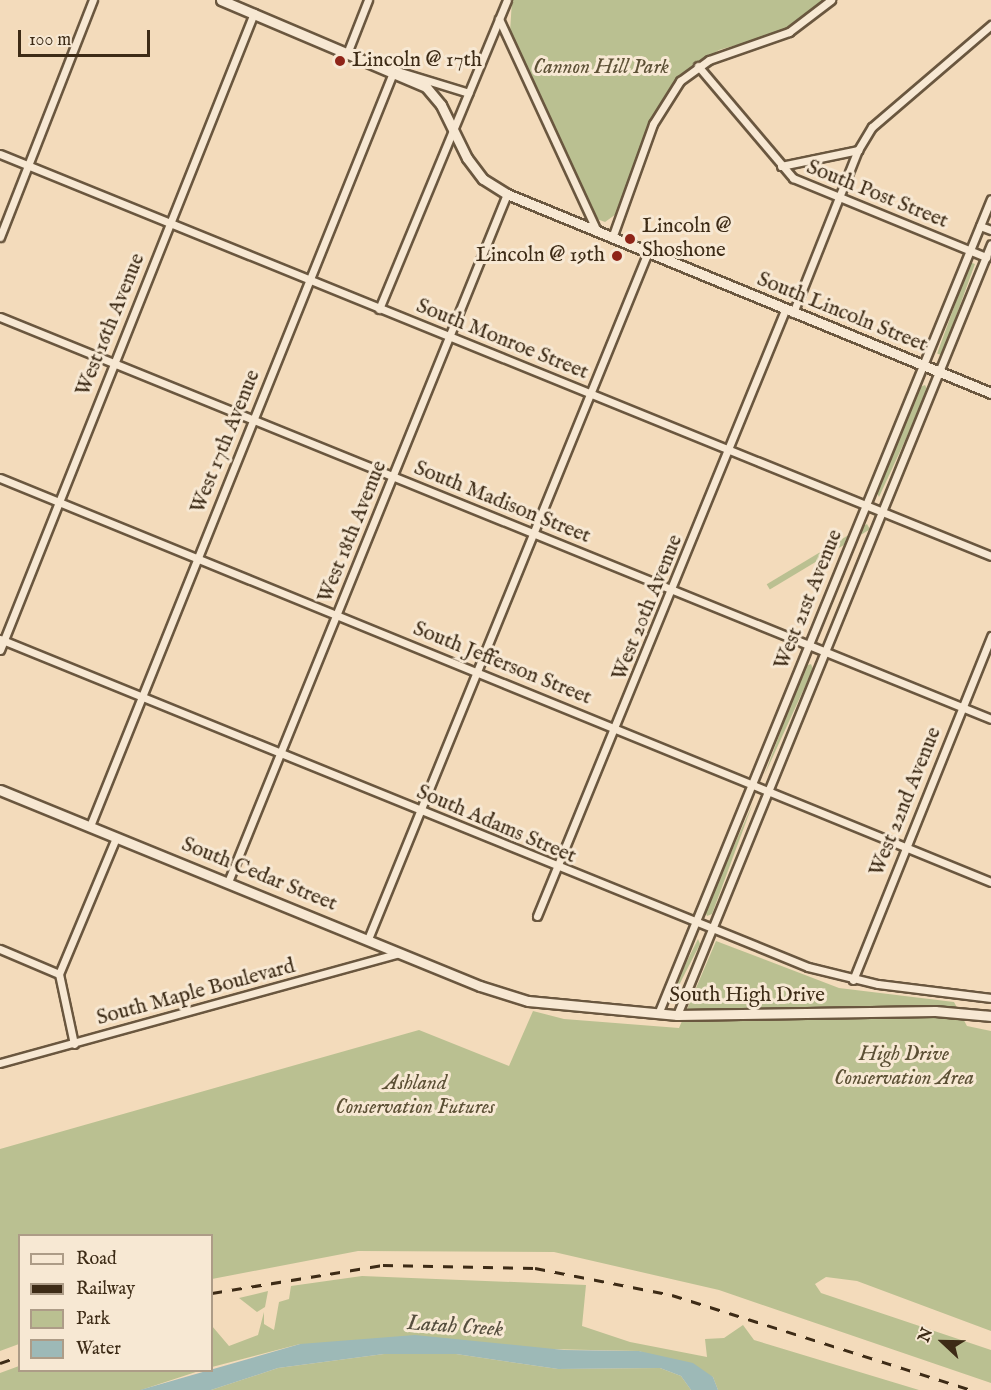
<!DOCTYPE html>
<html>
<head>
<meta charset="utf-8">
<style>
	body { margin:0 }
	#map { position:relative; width:991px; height:1390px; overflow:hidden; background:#f3dbbb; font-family:"IM FELL English",serif }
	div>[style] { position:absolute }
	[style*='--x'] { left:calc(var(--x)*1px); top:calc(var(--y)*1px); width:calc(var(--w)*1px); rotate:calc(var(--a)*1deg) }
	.green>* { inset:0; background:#bac091; transform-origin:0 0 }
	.water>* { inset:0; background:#9db9b7 }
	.roads { filter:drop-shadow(2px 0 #6a573f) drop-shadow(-2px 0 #6a573f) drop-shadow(0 2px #6a573f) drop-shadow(0 -2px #6a573f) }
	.street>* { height:7px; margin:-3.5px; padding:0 3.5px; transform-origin:3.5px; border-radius:3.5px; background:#f7e8d3 }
	.secondary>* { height:9px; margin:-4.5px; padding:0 4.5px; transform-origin:4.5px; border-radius:4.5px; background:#f7e8d3 }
	.rail>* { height:3px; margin-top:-1.5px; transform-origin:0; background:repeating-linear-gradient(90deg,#3d2b16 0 10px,transparent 0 20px) }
	.dots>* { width:16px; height:16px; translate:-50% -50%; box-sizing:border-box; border:3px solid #f7e8d3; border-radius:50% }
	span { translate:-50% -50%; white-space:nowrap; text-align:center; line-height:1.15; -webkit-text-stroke:6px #f7e8d3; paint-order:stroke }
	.poi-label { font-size:21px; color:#3d2b16 }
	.left { translate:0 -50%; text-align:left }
	.right { translate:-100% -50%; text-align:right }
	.park-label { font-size:21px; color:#5c5035; font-style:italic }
	.street-label { font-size:21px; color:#3d2b16 }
	.water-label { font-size:22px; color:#554e3e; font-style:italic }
	.legend { position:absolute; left:18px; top:1234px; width:195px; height:138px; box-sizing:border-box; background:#f7e8d3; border:2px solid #ad9c87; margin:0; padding:8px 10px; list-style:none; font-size:18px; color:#3d2b16 }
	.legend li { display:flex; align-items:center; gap:12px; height:30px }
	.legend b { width:30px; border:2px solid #ad9c87 }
	.north { position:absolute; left:913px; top:1312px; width:60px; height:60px; -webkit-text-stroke:4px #f7e8d3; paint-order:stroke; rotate:292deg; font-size:16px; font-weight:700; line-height:24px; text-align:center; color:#3d2b16 }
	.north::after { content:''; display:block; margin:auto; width:21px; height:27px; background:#3d2b16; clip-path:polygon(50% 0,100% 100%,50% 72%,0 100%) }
	.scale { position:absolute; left:18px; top:30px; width:132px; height:27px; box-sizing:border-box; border:3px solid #3d2b16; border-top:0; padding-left:8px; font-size:18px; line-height:21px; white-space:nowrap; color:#3d2b16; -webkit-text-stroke:4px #f7e8d3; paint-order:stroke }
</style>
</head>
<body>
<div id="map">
	<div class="green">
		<div style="clip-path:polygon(512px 0,824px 0,779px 33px,719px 50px,681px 74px,650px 122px,619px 212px,605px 222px,597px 219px,510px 32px)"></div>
		<div style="left:975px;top:264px;width:97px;height:5px;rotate:110deg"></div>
		<div style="clip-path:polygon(925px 385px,928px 391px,879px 497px,876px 491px,920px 387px)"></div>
		<div style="left:867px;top:524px;width:6px;height:117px;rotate:59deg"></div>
		<div style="clip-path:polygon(811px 664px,813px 669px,764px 776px,805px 666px)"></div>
		<div style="clip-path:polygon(753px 803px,712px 914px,707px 916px,705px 911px)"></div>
		<div style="clip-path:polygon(698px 939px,700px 944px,676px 991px,674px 987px)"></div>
		<div style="clip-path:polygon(716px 941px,839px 988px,954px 1002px,967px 1026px,991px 1031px,991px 1331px,857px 1281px,826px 1277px,815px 1284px,821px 1293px,991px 1350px,991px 1383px,719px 1290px,554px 1252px,358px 1251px,212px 1279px,212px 1236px,20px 1236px,19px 1344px,0 1351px,0 1149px,419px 1030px,509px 1066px,533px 1011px,564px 1019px,679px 1028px)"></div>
		<div style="clip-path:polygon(362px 1276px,586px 1285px,582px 1326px,630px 1342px,707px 1357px,705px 1339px,724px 1338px,743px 1325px,754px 1340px,919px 1390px,718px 1390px,713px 1377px,639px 1351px,300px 1344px,212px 1367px,212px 1326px,229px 1346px,258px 1335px,264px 1312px,264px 1324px,274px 1330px,279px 1302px,289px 1299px,291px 1286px)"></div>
		<div style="clip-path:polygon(268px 1291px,265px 1307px,257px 1312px,239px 1298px)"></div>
		<div style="clip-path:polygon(384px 1354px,456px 1354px,558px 1369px,660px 1368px,681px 1376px,691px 1390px,211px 1390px,278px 1368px)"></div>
		<div style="clip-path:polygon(19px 1366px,20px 1370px,199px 1371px,141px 1390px,0 1390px,0 1373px)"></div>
	</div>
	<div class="water">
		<div style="clip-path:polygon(415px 1335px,564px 1350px,639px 1351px,693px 1363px,713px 1377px,718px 1390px,691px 1390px,681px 1376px,660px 1368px,558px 1369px,456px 1354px,384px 1354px,278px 1368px,211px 1390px,140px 1390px,300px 1344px)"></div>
	</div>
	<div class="roads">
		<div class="street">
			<div style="--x:499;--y:19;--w:234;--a:65.2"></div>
			<div style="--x:348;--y:51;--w:55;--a:-68.6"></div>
			<div style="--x:698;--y:66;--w:147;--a:49.7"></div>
			<div style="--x:793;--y:178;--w:209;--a:22.3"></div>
			<div style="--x:0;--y:154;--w:1069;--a:22.08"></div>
			<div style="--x:781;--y:166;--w:79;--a:-11.7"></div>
			<div style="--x:858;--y:150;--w:27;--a:-59"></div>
			<div style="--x:872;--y:127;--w:157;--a:-40.6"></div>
			<div style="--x:980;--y:226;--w:12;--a:20"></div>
			<div style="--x:0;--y:237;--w:255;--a:-68.6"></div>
			<div style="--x:612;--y:238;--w:121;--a:-70.2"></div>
			<div style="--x:653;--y:124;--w:51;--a:-57.9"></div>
			<div style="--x:680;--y:81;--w:36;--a:-36"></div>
			<div style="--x:709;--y:60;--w:85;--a:-19.3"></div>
			<div style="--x:789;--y:32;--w:53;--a:-37.3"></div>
			<div style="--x:379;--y:309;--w:334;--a:-67.5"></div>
			<div style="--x:793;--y:313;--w:175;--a:-68.3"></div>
			<div style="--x:0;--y:317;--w:1069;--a:22.08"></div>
			<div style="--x:0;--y:478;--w:1070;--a:22.18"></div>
			<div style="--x:0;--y:639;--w:872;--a:22.09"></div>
			<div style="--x:808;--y:967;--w:72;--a:13.7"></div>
			<div style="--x:878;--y:984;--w:114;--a:7.1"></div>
			<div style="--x:0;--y:650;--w:686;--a:-68.26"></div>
			<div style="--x:90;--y:826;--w:815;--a:-68.09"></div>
			<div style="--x:394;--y:70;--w:78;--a:17"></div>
			<div style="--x:228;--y:882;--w:742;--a:-67.93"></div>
			<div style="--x:537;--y:916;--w:655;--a:-67.74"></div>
			<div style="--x:368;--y:939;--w:742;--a:-67.83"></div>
			<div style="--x:0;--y:949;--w:64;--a:23"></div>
			<div style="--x:853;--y:980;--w:371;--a:-68.1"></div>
			<div style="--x:658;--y:1014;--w:880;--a:-67.78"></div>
			<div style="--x:677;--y:1015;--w:832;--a:-67.84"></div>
			<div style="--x:74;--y:1044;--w:72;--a:-102.1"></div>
			<div style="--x:59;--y:974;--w:147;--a:-67.3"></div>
			<div style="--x:0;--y:1063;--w:414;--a:-15.4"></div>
		</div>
		<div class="secondary">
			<div style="--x:221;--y:0;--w:223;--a:23"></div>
			<div style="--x:426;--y:87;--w:23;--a:50"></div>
			<div style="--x:441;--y:105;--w:59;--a:63.9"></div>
			<div style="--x:467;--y:158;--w:26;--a:53"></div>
			<div style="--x:483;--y:179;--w:28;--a:32"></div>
			<div style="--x:507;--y:194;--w:523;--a:22.35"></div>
			<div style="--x:0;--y:790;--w:518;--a:22.21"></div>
			<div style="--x:480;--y:986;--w:50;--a:17.4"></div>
			<div style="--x:528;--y:1001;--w:150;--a:5.4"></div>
			<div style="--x:677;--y:1015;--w:258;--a:-0.9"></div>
			<div style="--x:935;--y:1011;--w:56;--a:5.1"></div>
		</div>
	</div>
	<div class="rail">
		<div style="--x:212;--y:1293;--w:173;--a:-9.3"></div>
		<div style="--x:383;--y:1265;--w:152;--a:1.1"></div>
		<div style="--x:535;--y:1268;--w:140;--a:11.1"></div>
		<div style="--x:672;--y:1295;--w:314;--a:17.6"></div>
		<div style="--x:0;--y:1363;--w:21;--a:-19"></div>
	</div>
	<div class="dots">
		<div style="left:340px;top:61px;background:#8f2418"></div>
		<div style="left:630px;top:239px;background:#8f2418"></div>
		<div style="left:617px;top:256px;background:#8f2418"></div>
	</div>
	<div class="poi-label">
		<span class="left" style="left:352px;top:61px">Lincoln @ 17th</span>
		<span class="left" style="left:642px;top:239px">Lincoln @<br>Shoshone</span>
		<span class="right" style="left:605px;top:256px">Lincoln @ 19th</span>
	</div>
	<div class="park-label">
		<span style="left:601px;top:68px">Cannon Hill Park</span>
		<span style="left:904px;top:1067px">High Drive<br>Conservation Area</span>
		<span style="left:415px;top:1096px">Ashland<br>Conservation Futures</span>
	</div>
	<div class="street-label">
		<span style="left:877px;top:195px;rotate:22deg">South Post Street</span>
		<span style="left:842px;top:313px;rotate:22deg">South Lincoln Street</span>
		<span style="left:111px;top:325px;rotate:-68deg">West 16th Avenue</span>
		<span style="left:502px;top:340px;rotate:22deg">South Monroe Street</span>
		<span style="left:226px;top:442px;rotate:-68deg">West 17th Avenue</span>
		<span style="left:502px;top:503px;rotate:22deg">South Madison Street</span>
		<span style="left:353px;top:532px;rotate:-68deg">West 18th Avenue</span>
		<span style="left:809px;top:600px;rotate:-68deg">West 21st Avenue</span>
		<span style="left:648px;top:608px;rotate:-68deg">West 20th Avenue</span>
		<span style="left:502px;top:664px;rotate:22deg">South Jefferson Street</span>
		<span style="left:906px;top:802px;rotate:-68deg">West 22nd Avenue</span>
		<span style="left:496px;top:825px;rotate:23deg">South Adams Street</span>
		<span style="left:259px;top:875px;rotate:22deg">South Cedar Street</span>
		<span style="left:196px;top:993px;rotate:-15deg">South Maple Boulevard</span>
		<span style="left:747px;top:996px">South High Drive</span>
	</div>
	<div class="water-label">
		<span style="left:455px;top:1327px;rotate:4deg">Latah Creek</span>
	</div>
	<ul class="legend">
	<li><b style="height:8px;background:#f7e8d3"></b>Road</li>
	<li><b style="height:8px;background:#3d2b16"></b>Railway</li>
	<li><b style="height:16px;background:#bac091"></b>Park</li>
	<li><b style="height:16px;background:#9db9b7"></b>Water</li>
	</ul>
	<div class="north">N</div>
	<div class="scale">100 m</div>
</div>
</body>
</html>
